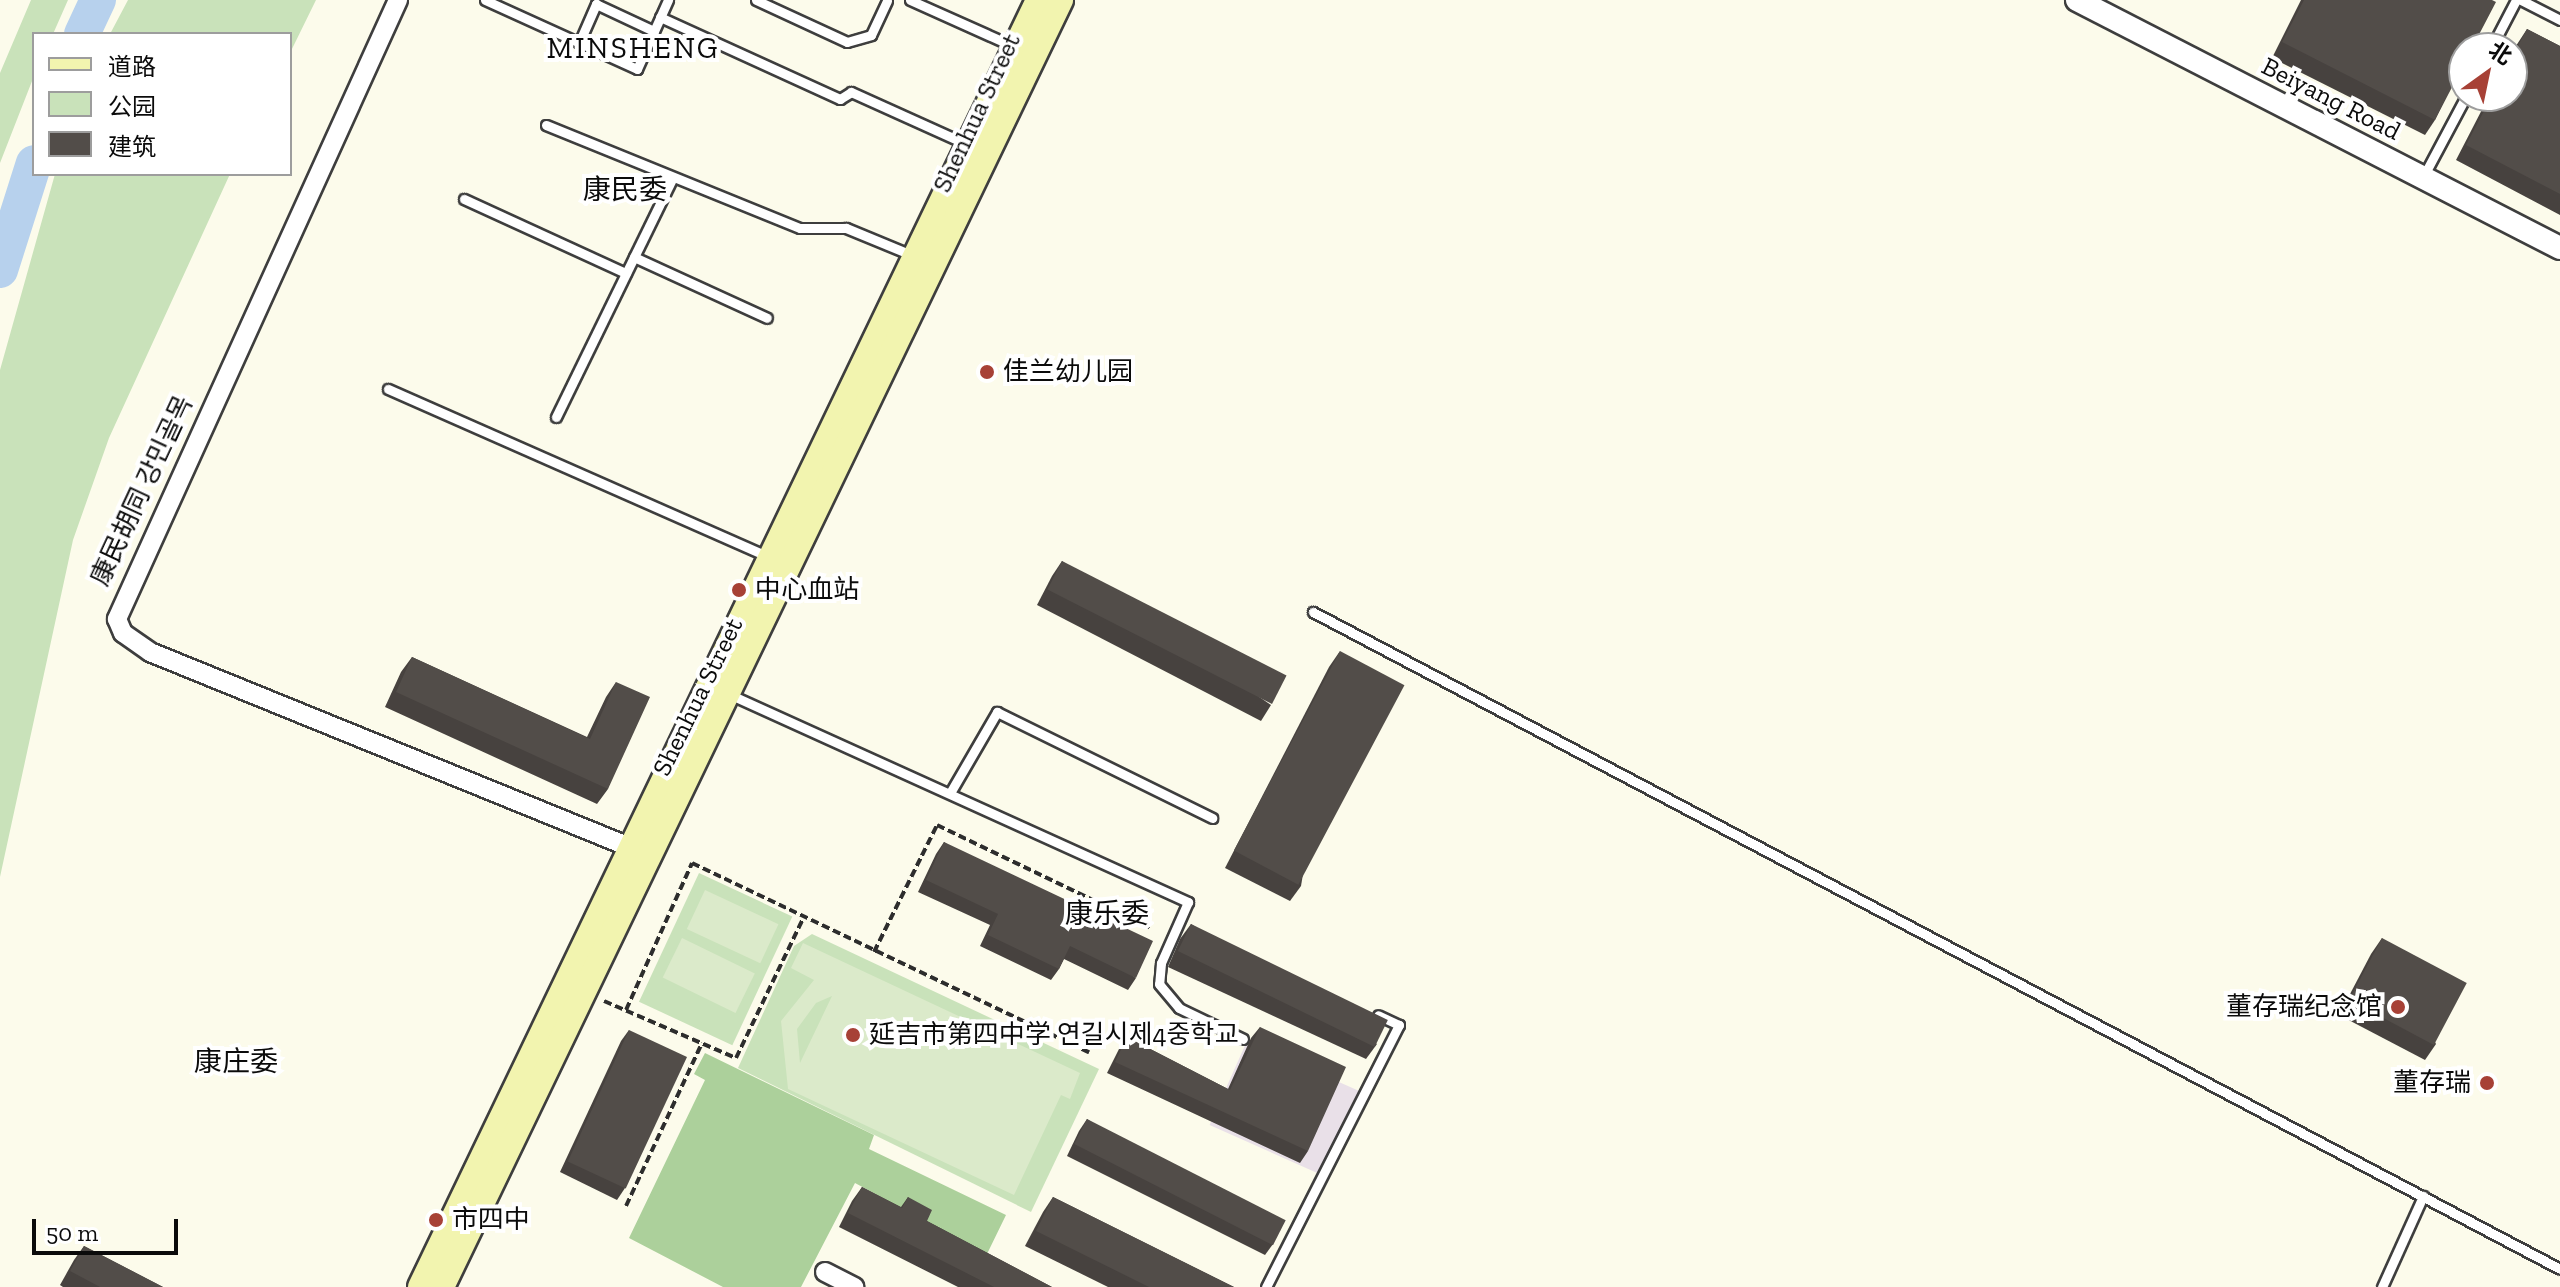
<!DOCTYPE html>
<html>
<head>
<meta charset="utf-8">
<style>
	body { margin:0 }
	#map { position:relative; width:2560px; height:1287px; overflow:hidden; background:#fcfbeb; font-family:"Zilla Slab","Noto Sans SC","Noto Sans KR",serif }
	div>[style] { position:absolute }
	[style*='--x'] { left:calc(var(--x)*1px); top:calc(var(--y)*1px); width:calc(var(--w)*1px); rotate:calc(var(--a)*1deg) }
	.industrial>* { inset:0; background:#e9e0e8; transform-origin:0 0 }
	.green>* { inset:0; background:#c9e2ba; transform-origin:0 0 }
	.forest>* { inset:0; background:#acd09b }
	.pitch>* { inset:0; background:#dbeaca; transform-origin:0 0 }
	.river>* { height:36px; margin:-18px; padding:0 18px; transform-origin:18px; border-radius:18px; background:#b7d1ed }
	.path>* { height:4px; margin-top:-2px; transform-origin:0; background:repeating-linear-gradient(90deg,#2d2d2d 0 8px,transparent 0 12px) }
	.roads { filter:drop-shadow(2px 0 #3e3e3e) drop-shadow(-2px 0 #3e3e3e) drop-shadow(0 2px #3e3e3e) drop-shadow(0 -2px #3e3e3e) }
	.service>* { height:9px; margin:-4.5px; padding:0 4.5px; transform-origin:4.5px; border-radius:4.5px; background:#fff }
	.minor>* { height:18px; margin:-9px; padding:0 9px; transform-origin:9px; border-radius:9px; background:#fff }
	.tertiary>* { height:22px; margin:-11px; padding:0 11px; transform-origin:11px; border-radius:11px; background:#fff }
	.secondary>* { height:24px; margin:-12px; padding:0 12px; transform-origin:12px; border-radius:12px; background:#f2f4af }
	.wall>* { inset:0; background:#47423f }
	.building>* { inset:0; background:#524d49; transform-origin:0 0 }
	.dots>* { width:22px; height:22px; translate:-50% -50%; box-sizing:border-box; border:4px solid #fff; border-radius:50% }
	span { translate:-50% -50%; white-space:nowrap; text-align:center; line-height:1.15; -webkit-text-stroke:8px #fff; paint-order:stroke }
	.street-label { font-size:26px; color:#0b0b0b }
	.poi-label { font-size:26px; color:#0b0b0b }
	.left { translate:0 -50%; text-align:left }
	.right { translate:-100% -50%; text-align:right }
	.neighbourhood-label { font-size:28px; color:#0b0b0b }
	.quarter-label { font-size:30px; color:#0b0b0b; letter-spacing:2px }
	.legend { position:absolute; left:32px; top:32px; width:260px; height:144px; box-sizing:border-box; background:#fff; border:2px solid #9d9d9d; margin:0; padding:10px 14px; list-style:none; font-size:24px; color:#0b0b0b }
	.legend li { display:flex; align-items:center; gap:16px; height:40px }
	.legend b { width:40px; border:2px solid #9d9d9d }
	.north { position:absolute; left:2448px; top:32px; width:80px; height:80px; box-sizing:border-box; background:#fff; border:2px solid #9d9d9d; border-radius:50%; rotate:33deg; font-size:22px; font-weight:700; line-height:32px; text-align:center; color:#0b0b0b }
	.north::after { content:''; display:block; margin:auto; width:28px; height:36px; background:#a74136; clip-path:polygon(50% 0,100% 100%,50% 72%,0 100%) }
	.scale { position:absolute; left:32px; top:1219px; width:146px; height:36px; box-sizing:border-box; border:4px solid #0b0b0b; border-top:0; padding-left:10px; font-size:24px; line-height:28px; white-space:nowrap; color:#0b0b0b; -webkit-text-stroke:6px #fff; paint-order:stroke }
</style>
</head>
<body>
<div id="map">
	<div class="industrial">
		<div style="left:1247px;top:1041px;width:124px;height:92px;rotate:24deg"></div>
	</div>
	<div class="green">
		<div style="clip-path:polygon(31px 0,68px 0,53px 34px,34px 34px,34px 76px,0 163px,0 73px)"></div>
		<div style="clip-path:polygon(128px 0,316px 0,290px 53px,290px 34px,110px 34px)"></div>
		<div style="clip-path:polygon(55px 174px,230px 174px,109px 438px,73px 540px,0 877px,0 370px)"></div>
		<div style="left:699px;top:873px;width:103px;height:142px;rotate:25deg"></div>
		<div style="clip-path:polygon(812px 934px,1099px 1069px,1031px 1212px,738px 1068px,794px 946px)"></div>
	</div>
	<div class="forest">
		<div style="clip-path:polygon(705px 1053px,874px 1135px,869px 1149px,1006px 1215px,987px 1254px,855px 1183px,801px 1287px,723px 1287px,629px 1238px,705px 1080px,694px 1074px)"></div>
	</div>
	<div class="pitch">
		<div style="left:705px;top:890px;width:81px;height:43px;rotate:25deg"></div>
		<div style="left:682px;top:938px;width:81px;height:44px;rotate:26deg"></div>
		<div style="clip-path:polygon(evenodd,803px 943px,1080px 1073px,1070px 1099px,1061px 1095px,1014px 1195px,788px 1089px,781px 1021px,814px 980px,791px 968px,803px 943px,832px 996px,800px 1063px,797px 1029px,816px 1003px,832px 996px)"></div>
	</div>
	<div class="river">
		<div style="--x:82;--y:34;--w:38;--a:-65"></div>
		<div style="--x:0;--y:270;--w:112;--a:-72.4"></div>
	</div>
	<div class="path">
		<div style="--x:874;--y:952;--w:142;--a:-63.6"></div>
		<div style="--x:937;--y:825;--w:237;--a:25.7"></div>
		<div style="--x:604;--y:1001;--w:144;--a:23.4"></div>
		<div style="--x:736;--y:1058;--w:154;--a:-64.3"></div>
		<div style="--x:626;--y:1010;--w:161;--a:-65.8"></div>
		<div style="--x:692;--y:863;--w:440;--a:25.5"></div>
		<div style="--x:626;--y:1206;--w:180;--a:-65"></div>
	</div>
	<div class="roads">
		<div class="service">
			<div style="--x:485;--y:0;--w:167;--a:24.4"></div>
			<div style="--x:637;--y:69;--w:76;--a:-65.8"></div>
			<div style="--x:756;--y:0;--w:100;--a:24.8"></div>
			<div style="--x:847;--y:42;--w:25;--a:-16"></div>
			<div style="--x:871;--y:35;--w:38;--a:-65"></div>
			<div style="--x:910;--y:0;--w:113;--a:24.1"></div>
			<div style="--x:2521;--y:0;--w:44;--a:27.1"></div>
			<div style="--x:660;--y:17;--w:198;--a:24.5"></div>
			<div style="--x:840;--y:99;--w:13;--a:-32"></div>
			<div style="--x:851;--y:92;--w:126;--a:24.3"></div>
			<div style="--x:579;--y:43;--w:43;--a:-66.4"></div>
			<div style="--x:596;--y:4;--w:64;--a:25"></div>
			<div style="--x:2491;--y:48;--w:54;--a:-62.5"></div>
			<div style="--x:546;--y:125;--w:274;--a:22.1"></div>
			<div style="--x:800;--y:228;--w:46;--a:0"></div>
			<div style="--x:846;--y:228;--w:74;--a:22.4"></div>
			<div style="--x:2423;--y:177;--w:92;--a:-62"></div>
			<div style="--x:464;--y:199;--w:178;--a:24.6"></div>
			<div style="--x:634;--y:257;--w:146;--a:24.6"></div>
			<div style="--x:388;--y:389;--w:416;--a:23.8"></div>
			<div style="--x:556;--y:417;--w:263;--a:-64"></div>
			<div style="--x:1313;--y:612;--w:1409;--a:27.78"></div>
			<div style="--x:731;--y:695;--w:502;--a:24.37"></div>
			<div style="--x:1188;--y:902;--w:67;--a:113.9"></div>
			<div style="--x:1161;--y:963;--w:21;--a:95"></div>
			<div style="--x:1159;--y:984;--w:31;--a:50"></div>
			<div style="--x:1179;--y:1008;--w:71;--a:25.8"></div>
			<div style="--x:950;--y:793;--w:94;--a:-59.9"></div>
			<div style="--x:997;--y:712;--w:240;--a:26.2"></div>
			<div style="--x:1266;--y:1287;--w:294;--a:-63.1"></div>
			<div style="--x:1399;--y:1025;--w:23;--a:-155"></div>
			<div style="--x:2382;--y:1287;--w:100;--a:-65.7"></div>
		</div>
		<div class="minor">
			<div style="--x:398;--y:0;--w:680;--a:114.42"></div>
			<div style="--x:117;--y:619;--w:15;--a:67"></div>
			<div style="--x:123;--y:633;--w:33;--a:35"></div>
			<div style="--x:150;--y:652;--w:520;--a:22.13"></div>
			<div style="--x:825;--y:1272;--w:33;--a:27"></div>
		</div>
		<div class="tertiary">
			<div style="--x:2077;--y:0;--w:543;--a:27.18"></div>
		</div>
		<div class="secondary">
			<div style="--x:420;--y:1287;--w:1428;--a:-64.35"></div>
			<div style="--x:442;--y:1287;--w:1428;--a:-64.31"></div>
		</div>
	</div>
	<div class="wall">
		<div style="clip-path:polygon(2301px 0,2492px 0,2435px 120px,2425px 135px,2272px 58px)"></div>
		<div style="clip-path:polygon(2527px 29px,2560px 46px,2560px 215px,2456px 160px,2489px 96px,2512px 96px,2512px 52px)"></div>
		<div style="clip-path:polygon(1062px 561px,1271px 705px,1261px 721px,1037px 605px,1052px 576px)"></div>
		<div style="clip-path:polygon(1340px 651px,1301px 886px,1290px 901px,1225px 868px,1329px 667px)"></div>
		<div style="clip-path:polygon(412px 657px,587px 737px,606px 697px,616px 682px,608px 789px,597px 804px,385px 707px,401px 672px)"></div>
		<div style="clip-path:polygon(944px 842px,1136px 978px,1128px 990px,1064px 959px,1059px 969px,1051px 980px,980px 946px,990px 925px,918px 892px,936px 854px)"></div>
		<div style="clip-path:polygon(1191px 924px,1377px 1044px,1366px 1059px,1168px 967px,1180px 939px)"></div>
		<div style="clip-path:polygon(2382px 938px,2436px 1044px,2425px 1060px,2339px 1015px,2371px 954px)"></div>
		<div style="clip-path:polygon(1260px 1027px,1308px 1151px,1300px 1163px,1107px 1073px,1119px 1049px,1127px 1037px,1228px 1089px,1251px 1038px)"></div>
		<div style="clip-path:polygon(629px 1030px,625px 1188px,617px 1200px,560px 1172px,621px 1041px)"></div>
		<div style="clip-path:polygon(1087px 1119px,1273px 1244px,1265px 1255px,1067px 1156px,1079px 1131px)"></div>
		<div style="clip-path:polygon(862px 1187px,901px 1207px,908px 1197px,927px 1221px,1052px 1287px,958px 1287px,839px 1227px,852px 1201px)"></div>
		<div style="clip-path:polygon(1053px 1197px,1234px 1287px,1108px 1287px,1025px 1246px,1043px 1212px)"></div>
		<div style="clip-path:polygon(84px 1246px,163px 1287px,63px 1287px,60px 1285px,74px 1260px)"></div>
	</div>
	<div class="building">
		<div style="clip-path:polygon(2304px 0,2492px 0,2496px 2px,2472px 48px,2464px 48px,2464px 64px,2435px 120px,2282px 42px)"></div>
		<div style="clip-path:polygon(2527px 29px,2560px 46px,2560px 194px,2466px 145px,2492px 96px,2512px 96px,2512px 57px)"></div>
		<div style="left:1062px;top:561px;width:252px;height:32px;rotate:27deg"></div>
		<div style="left:1340px;top:651px;width:73px;height:226px;rotate:28deg"></div>
		<div style="clip-path:polygon(412px 657px,590px 739px,616px 682px,650px 697px,608px 789px,396px 692px)"></div>
		<div style="clip-path:polygon(944px 842px,1153px 941px,1136px 978px,1070px 946px,1059px 969px,988px 935px,998px 914px,926px 880px)"></div>
		<div style="left:1191px;top:924px;width:219px;height:30px;rotate:26deg"></div>
		<div style="left:2382px;top:938px;width:96px;height:70px;rotate:28deg"></div>
		<div style="clip-path:polygon(1260px 1027px,1346px 1067px,1308px 1151px,1115px 1062px,1127px 1037px,1230px 1090px)"></div>
		<div style="left:629px;top:1030px;width:64px;height:145px;rotate:25deg"></div>
		<div style="left:1087px;top:1119px;width:223px;height:28px;rotate:27deg"></div>
		<div style="clip-path:polygon(862px 1187px,902px 1208px,908px 1197px,932px 1210px,927px 1221px,1052px 1287px,994px 1287px,848px 1213px)"></div>
		<div style="clip-path:polygon(1053px 1197px,1234px 1287px,1149px 1287px,1036px 1231px)"></div>
		<div style="clip-path:polygon(84px 1246px,163px 1287px,100px 1287px,70px 1271px)"></div>
	</div>
	<div class="dots">
		<div style="left:987px;top:372px;background:#a74136"></div>
		<div style="left:739px;top:590px;background:#a74136"></div>
		<div style="left:2398px;top:1007px;background:#a74136"></div>
		<div style="left:853px;top:1035px;background:#a74136"></div>
		<div style="left:2487px;top:1083px;background:#a74136"></div>
		<div style="left:436px;top:1220px;background:#a74136"></div>
	</div>
	<div class="street-label">
		<span style="left:2331px;top:99px;rotate:27deg">Beiyang Road</span>
		<span style="left:977px;top:113px;rotate:-65deg">Shenhua Street</span>
		<span style="left:142px;top:491px;rotate:-65deg">康民胡同 강민골목</span>
		<span style="left:698px;top:697px;rotate:-64deg">Shenhua Street</span>
	</div>
	<div class="poi-label">
		<span class="left" style="left:1003px;top:372px">佳兰幼儿园</span>
		<span class="left" style="left:755px;top:590px">中心血站</span>
		<span class="right" style="left:2382px;top:1007px">董存瑞纪念馆</span>
		<span class="left" style="left:869px;top:1035px">延吉市第四中学 연길시제4중학교</span>
		<span class="right" style="left:2471px;top:1083px">董存瑞</span>
		<span class="left" style="left:452px;top:1220px">市四中</span>
	</div>
	<div class="neighbourhood-label">
		<span style="left:625px;top:190px">康民委</span>
		<span style="left:1107px;top:914px">康乐委</span>
		<span style="left:236px;top:1062px">康庄委</span>
	</div>
	<div class="quarter-label">
		<span style="left:633px;top:48px">MINSHENG</span>
	</div>
	<ul class="legend">
	<li><b style="height:10px;background:#f2f4af"></b>道路</li>
	<li><b style="height:22px;background:#c9e2ba"></b>公园</li>
	<li><b style="height:22px;background:#524d49"></b>建筑</li>
	</ul>
	<div class="north">北</div>
	<div class="scale">50 m</div>
</div>
</body>
</html>
